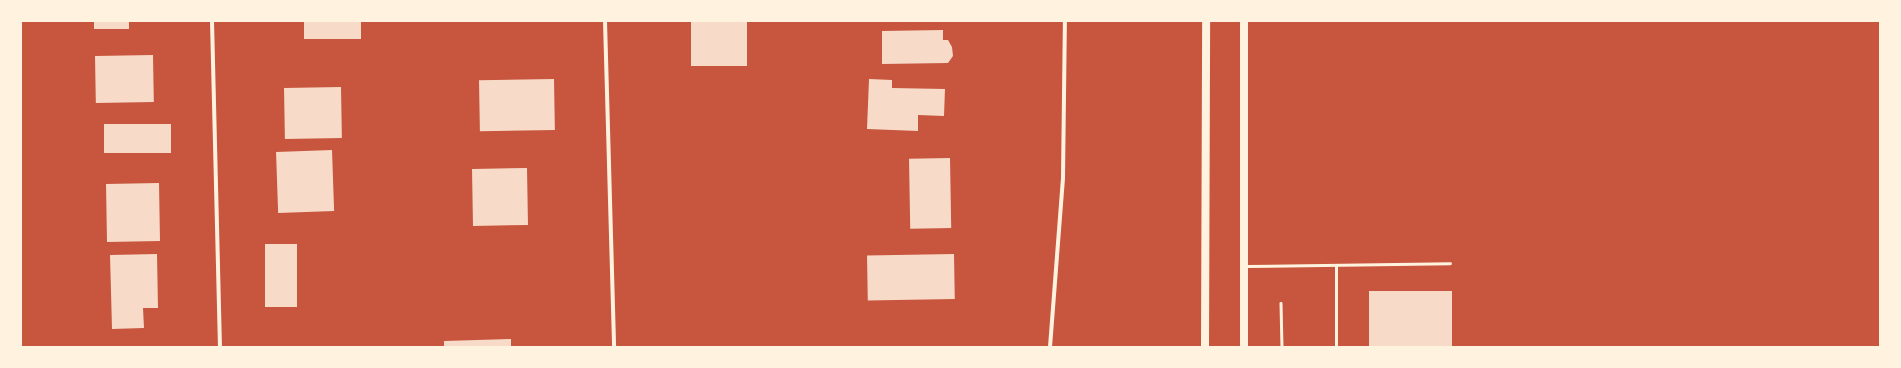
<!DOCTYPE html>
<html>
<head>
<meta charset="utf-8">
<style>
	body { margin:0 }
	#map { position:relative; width:1901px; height:368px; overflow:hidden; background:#c8553d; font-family:"Work Sans",sans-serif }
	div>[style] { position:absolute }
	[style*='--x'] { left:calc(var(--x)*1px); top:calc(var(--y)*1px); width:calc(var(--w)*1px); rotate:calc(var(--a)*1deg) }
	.building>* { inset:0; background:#f7dbc8; transform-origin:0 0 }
	.path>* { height:2.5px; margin:-1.25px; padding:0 1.25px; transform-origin:1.25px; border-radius:1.25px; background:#fff3e0 }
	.service>* { height:3px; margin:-1.5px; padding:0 1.5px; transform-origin:1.5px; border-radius:1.5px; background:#fff3e0 }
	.minor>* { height:4px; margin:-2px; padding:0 2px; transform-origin:2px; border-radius:2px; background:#fff3e0 }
	.secondary>* { height:8px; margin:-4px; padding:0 4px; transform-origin:4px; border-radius:4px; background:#fff3e0 }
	span { translate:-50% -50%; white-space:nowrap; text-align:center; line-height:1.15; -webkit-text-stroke:4px #fff3e0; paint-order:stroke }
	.frame { position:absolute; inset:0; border:22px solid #fff3e0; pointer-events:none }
</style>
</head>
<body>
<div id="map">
	<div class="building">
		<div style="left:94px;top:21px;width:35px;height:8px"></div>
		<div style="left:304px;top:21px;width:57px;height:18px"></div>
		<div style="left:691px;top:21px;width:56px;height:45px"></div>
		<div style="clip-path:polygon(943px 30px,943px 40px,948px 40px,952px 47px,953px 56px,948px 63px,882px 64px,882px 31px)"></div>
		<div style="left:153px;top:55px;width:47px;height:58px;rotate:89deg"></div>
		<div style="left:554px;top:79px;width:51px;height:75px;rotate:89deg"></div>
		<div style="clip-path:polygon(869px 79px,892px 80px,892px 88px,945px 89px,944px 116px,918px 115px,918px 131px,867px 129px)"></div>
		<div style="left:341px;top:87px;width:51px;height:57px;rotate:89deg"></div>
		<div style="left:171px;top:124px;width:29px;height:67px;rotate:90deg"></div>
		<div style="left:332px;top:150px;width:61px;height:56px;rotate:88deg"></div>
		<div style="left:950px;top:158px;width:70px;height:41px;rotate:89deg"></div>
		<div style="left:527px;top:168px;width:57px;height:55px;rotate:89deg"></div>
		<div style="left:159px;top:183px;width:58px;height:53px;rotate:89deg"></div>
		<div style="left:265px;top:244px;width:32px;height:63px"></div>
		<div style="clip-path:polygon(157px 254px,158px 308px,143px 308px,144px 328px,112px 329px,110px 255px)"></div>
		<div style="left:954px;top:254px;width:45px;height:87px;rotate:89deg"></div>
		<div style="left:1369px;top:291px;width:83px;height:56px"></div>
		<div style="clip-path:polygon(511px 339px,511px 347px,444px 347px,444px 341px)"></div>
	</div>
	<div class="path">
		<div style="--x:1281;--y:303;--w:44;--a:88.7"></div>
	</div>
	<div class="service">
		<div style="--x:1336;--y:265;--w:82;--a:90"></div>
		<div style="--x:1246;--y:266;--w:204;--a:-0.8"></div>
	</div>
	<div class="minor">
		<div style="--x:212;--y:21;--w:326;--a:88.6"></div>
		<div style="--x:605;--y:21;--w:326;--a:88.4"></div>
		<div style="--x:1050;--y:347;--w:170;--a:-85.6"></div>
		<div style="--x:1063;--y:177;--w:156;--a:-89.3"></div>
	</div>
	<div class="secondary">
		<div style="--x:1205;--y:347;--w:326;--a:-89.8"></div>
		<div style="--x:1244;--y:347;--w:326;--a:-90"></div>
	</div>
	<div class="frame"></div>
</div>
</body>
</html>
